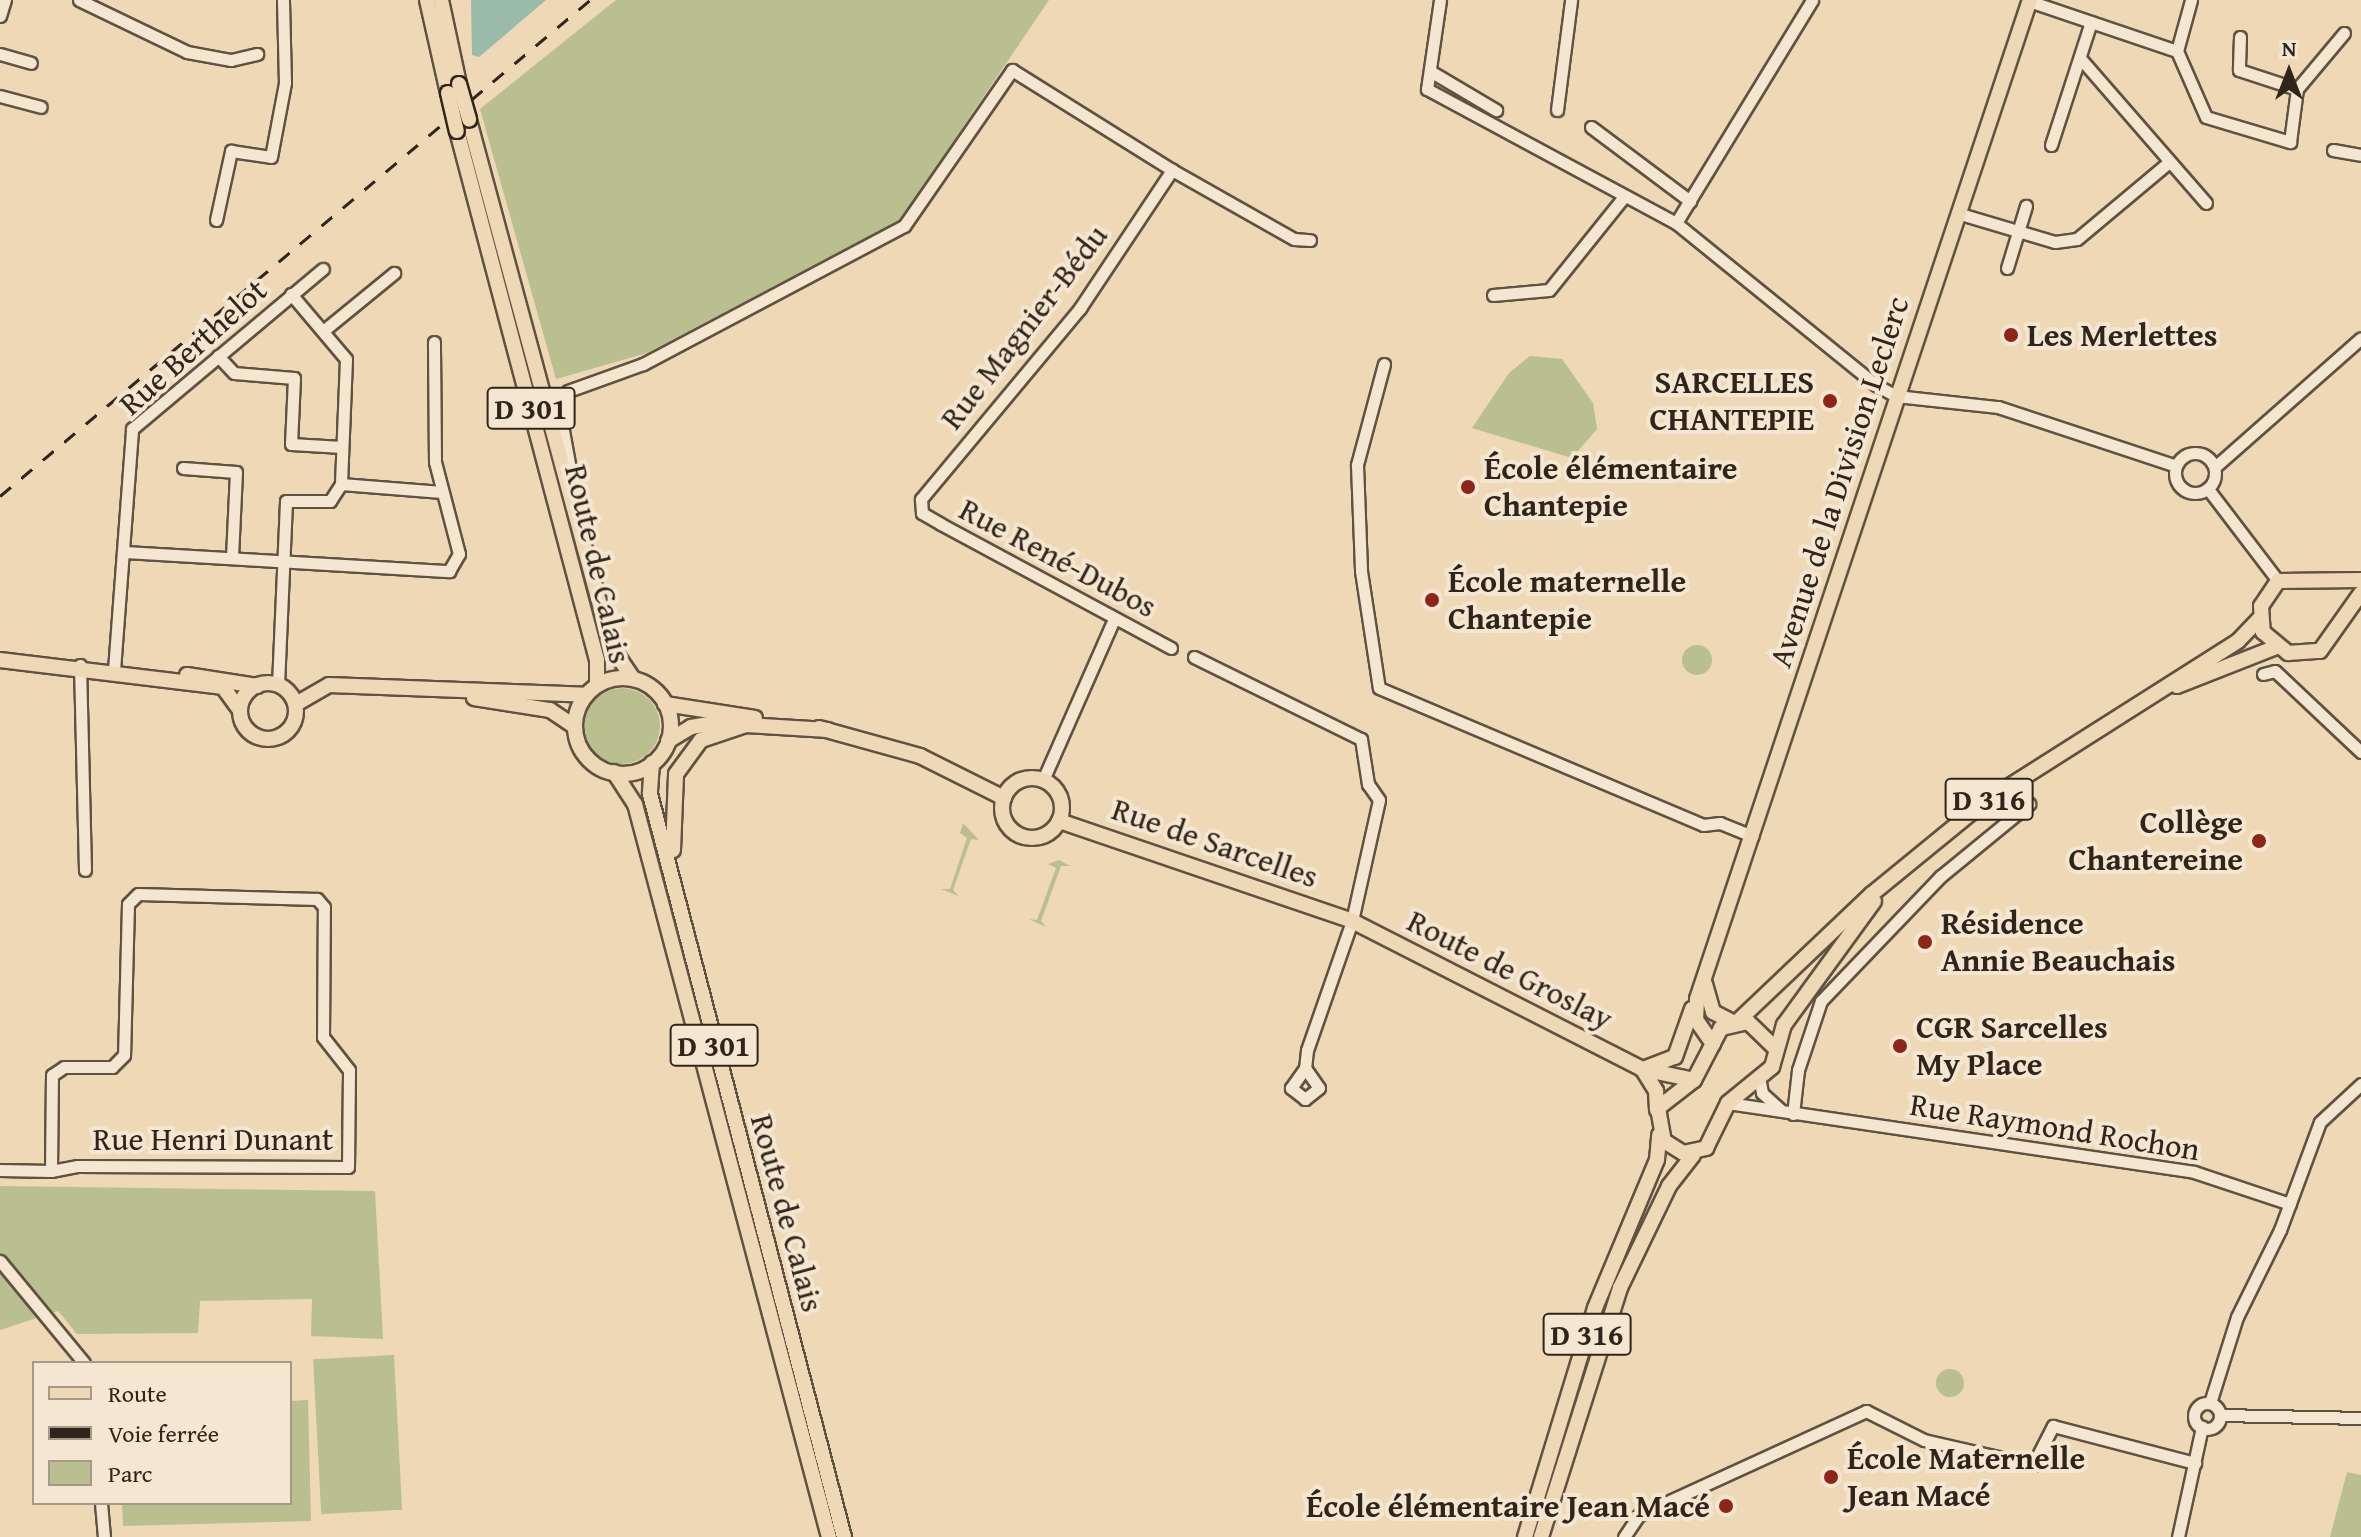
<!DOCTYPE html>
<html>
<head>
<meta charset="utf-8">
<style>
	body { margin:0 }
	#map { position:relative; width:2361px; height:1537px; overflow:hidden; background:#eed8b6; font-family:"Gentium Book Plus",serif }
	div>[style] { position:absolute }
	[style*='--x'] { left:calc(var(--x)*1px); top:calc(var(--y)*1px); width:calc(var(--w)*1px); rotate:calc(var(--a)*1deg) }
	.green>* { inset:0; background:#b9bf8e; transform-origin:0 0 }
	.round { border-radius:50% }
	.water>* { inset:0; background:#9abba9 }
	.roads { filter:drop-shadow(2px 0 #605241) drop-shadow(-2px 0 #605241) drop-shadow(0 2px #605241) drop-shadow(0 -2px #605241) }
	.minor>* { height:11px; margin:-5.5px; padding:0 5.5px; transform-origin:5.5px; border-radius:5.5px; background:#f4e6d0 }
	.minor>.ring { margin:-5.5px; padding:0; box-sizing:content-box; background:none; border:11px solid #f4e6d0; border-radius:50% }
	.major>* { height:14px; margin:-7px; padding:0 7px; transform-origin:7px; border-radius:7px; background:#eed8b6 }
	.major>.ring { margin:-7px; padding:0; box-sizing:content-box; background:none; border:14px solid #eed8b6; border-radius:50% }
	.rail>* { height:3px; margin-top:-1.5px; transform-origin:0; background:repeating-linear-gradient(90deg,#30251a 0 14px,transparent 0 28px) }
	.bridges { filter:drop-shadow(2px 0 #30251a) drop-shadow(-2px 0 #30251a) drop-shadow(0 2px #30251a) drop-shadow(0 -2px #30251a) }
	.major-bridge>* { height:14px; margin:-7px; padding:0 7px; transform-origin:7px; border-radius:7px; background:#eed8b6 }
	.dots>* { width:22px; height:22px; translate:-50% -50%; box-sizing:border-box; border:4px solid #f4e6d0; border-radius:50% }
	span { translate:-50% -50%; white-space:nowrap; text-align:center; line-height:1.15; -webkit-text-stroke:8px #f4e6d0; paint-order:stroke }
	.shield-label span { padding:2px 6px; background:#f4e6d0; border:2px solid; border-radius:6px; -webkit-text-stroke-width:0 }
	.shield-label { font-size:30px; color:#30251a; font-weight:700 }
	.street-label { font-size:32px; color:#30251a }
	.poi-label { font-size:32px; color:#30251a; font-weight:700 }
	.left { translate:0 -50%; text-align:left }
	.right { translate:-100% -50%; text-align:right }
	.legend { position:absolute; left:32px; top:1361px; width:260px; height:144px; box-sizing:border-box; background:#f4e6d0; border:2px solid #a69987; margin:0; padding:10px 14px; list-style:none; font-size:24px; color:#30251a }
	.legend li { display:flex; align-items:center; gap:16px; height:40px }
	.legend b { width:40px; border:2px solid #a69987 }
	.north { position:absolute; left:2249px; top:32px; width:80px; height:80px; -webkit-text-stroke:6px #f4e6d0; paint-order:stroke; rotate:0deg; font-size:22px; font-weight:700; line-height:32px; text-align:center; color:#30251a }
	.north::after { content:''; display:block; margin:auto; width:28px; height:36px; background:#30251a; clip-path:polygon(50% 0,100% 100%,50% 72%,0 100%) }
</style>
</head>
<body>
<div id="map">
	<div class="green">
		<div style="clip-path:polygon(616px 0,1049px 0,900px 220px,647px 353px,556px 379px,480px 109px)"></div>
		<div style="clip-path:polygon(1530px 356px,1562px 359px,1593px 403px,1597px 429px,1572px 458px,1472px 428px,1509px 373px)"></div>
		<div class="round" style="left:1682px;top:645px;width:30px;height:30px"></div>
		<div class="round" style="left:584px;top:688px;width:76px;height:76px"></div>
		<div style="clip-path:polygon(963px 823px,979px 840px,971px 839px,953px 890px,959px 896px,941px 889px,950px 889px,967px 838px,960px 833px)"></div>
		<div style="clip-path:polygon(1059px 860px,1070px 866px,1061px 866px,1041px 921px,1046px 927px,1029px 919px,1037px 920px,1056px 868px,1048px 864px)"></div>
		<div style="clip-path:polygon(0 1186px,375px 1191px,383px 1339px,311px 1336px,312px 1299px,200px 1301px,198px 1333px,77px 1334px,58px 1311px,0 1330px)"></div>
		<div style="left:394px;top:1355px;width:155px;height:81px;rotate:87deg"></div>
		<div class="round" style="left:1936px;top:1369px;width:28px;height:28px"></div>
		<div style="clip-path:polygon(308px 1400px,311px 1521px,123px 1526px,122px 1503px,290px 1503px,290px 1401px)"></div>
		<div style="clip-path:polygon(2347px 1472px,2361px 1475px,2361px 1537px,2330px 1537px)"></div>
	</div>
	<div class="water">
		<div style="clip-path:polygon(471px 0,546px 0,479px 57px,472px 55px)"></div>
	</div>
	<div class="roads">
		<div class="minor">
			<div style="--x:79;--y:0;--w:120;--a:25.7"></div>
			<div style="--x:187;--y:52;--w:45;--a:10.3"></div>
			<div style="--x:231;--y:60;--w:27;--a:-13"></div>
			<div style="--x:1440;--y:0;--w:90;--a:98.3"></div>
			<div style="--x:1427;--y:89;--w:283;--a:28.3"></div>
			<div style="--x:1676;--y:223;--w:257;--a:39"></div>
			<div style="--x:1876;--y:385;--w:23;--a:29"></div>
			<div style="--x:1896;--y:396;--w:103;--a:6.2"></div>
			<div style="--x:1998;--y:407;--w:184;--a:18.3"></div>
			<div style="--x:2029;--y:1;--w:156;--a:18.7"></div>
			<div style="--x:0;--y:16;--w:17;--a:-73"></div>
			<div style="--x:2240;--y:37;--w:33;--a:92"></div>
			<div style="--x:2239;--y:70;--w:61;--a:18.1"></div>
			<div style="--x:2177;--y:51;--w:72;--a:66.3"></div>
			<div style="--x:2206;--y:117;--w:88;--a:16.6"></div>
			<div style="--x:2290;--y:142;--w:53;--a:-82.5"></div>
			<div style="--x:2297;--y:89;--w:73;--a:-50"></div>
			<div style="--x:2177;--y:51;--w:53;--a:-74.6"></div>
			<div style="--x:0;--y:54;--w:32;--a:16"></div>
			<div style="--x:2080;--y:58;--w:192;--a:49"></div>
			<div style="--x:1430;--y:71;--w:77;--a:30.6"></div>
			<div style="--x:0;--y:96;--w:42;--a:15"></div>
			<div style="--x:1557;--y:110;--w:111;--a:-82.7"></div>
			<div style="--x:1591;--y:127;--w:124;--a:36.8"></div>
			<div style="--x:2051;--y:145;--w:129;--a:-72"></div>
			<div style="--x:2333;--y:150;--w:28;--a:10"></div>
			<div style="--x:1957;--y:213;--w:102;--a:16.5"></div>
			<div style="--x:2055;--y:242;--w:22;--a:-8"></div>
			<div style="--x:2077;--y:239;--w:120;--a:-39.9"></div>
			<div style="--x:216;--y:220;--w:71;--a:-77.7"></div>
			<div style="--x:231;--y:151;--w:40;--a:8.5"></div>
			<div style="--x:271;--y:157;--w:75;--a:-79.3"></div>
			<div style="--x:285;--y:83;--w:83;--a:-91.4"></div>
			<div style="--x:1676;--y:223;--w:261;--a:-58.6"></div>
			<div style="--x:2007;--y:268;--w:65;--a:-73"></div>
			<div style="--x:291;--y:294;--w:85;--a:49.8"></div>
			<div style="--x:346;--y:359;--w:125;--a:92.3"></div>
			<div style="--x:1493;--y:295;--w:56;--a:-5.1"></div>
			<div style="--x:1549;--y:290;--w:118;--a:-51.2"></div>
			<div style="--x:323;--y:331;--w:92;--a:-39.2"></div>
			<div style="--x:218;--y:356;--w:23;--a:47"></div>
			<div style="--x:234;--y:373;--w:60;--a:4.8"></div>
			<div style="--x:294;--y:378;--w:66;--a:92.6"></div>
			<div style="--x:291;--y:444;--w:51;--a:3.4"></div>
			<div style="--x:1384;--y:364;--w:105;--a:105"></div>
			<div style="--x:1357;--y:465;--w:106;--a:87.8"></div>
			<div style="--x:1361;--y:571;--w:118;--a:81.3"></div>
			<div style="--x:1379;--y:688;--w:352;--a:22.9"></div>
			<div style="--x:1703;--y:825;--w:17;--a:-7"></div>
			<div style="--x:1720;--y:823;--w:35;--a:22"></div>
			<div class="ring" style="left:2175px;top:453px;width:29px;height:29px"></div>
			<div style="--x:2216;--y:466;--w:193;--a:-41.4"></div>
			<div style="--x:183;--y:468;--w:53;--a:4.3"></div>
			<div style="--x:236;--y:472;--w:85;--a:92.7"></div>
			<div style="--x:341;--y:484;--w:101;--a:4.5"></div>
			<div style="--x:2208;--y:489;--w:116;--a:52.7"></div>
			<div style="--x:575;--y:496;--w:83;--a:-100.4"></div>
			<div style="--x:560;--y:414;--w:24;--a:-71"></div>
			<div style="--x:568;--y:391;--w:80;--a:-19.8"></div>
			<div style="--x:643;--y:364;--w:295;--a:-27.9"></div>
			<div style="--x:904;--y:226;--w:190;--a:-55.3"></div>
			<div style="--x:1012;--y:70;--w:189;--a:32"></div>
			<div style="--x:1172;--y:170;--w:140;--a:29.5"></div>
			<div style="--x:1294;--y:239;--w:16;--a:4"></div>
			<div style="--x:125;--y:552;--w:325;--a:3.4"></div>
			<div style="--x:449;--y:571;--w:20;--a:-60"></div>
			<div style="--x:459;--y:554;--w:95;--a:-104.6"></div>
			<div style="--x:435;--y:462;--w:120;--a:-90.5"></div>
			<div style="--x:1171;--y:648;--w:261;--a:-151.7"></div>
			<div style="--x:941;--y:524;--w:22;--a:-150"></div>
			<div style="--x:922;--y:513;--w:14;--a:-94"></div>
			<div style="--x:921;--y:499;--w:249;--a:-50.2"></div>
			<div style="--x:1080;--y:308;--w:166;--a:-56.3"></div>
			<div style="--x:1194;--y:657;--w:186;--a:26.2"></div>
			<div style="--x:1361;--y:739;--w:46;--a:81.2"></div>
			<div style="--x:1368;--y:784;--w:19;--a:55"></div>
			<div style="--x:1379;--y:800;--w:124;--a:102.6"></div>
			<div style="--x:1352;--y:921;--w:137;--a:109.2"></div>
			<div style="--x:1307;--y:1050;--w:18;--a:96"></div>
			<div style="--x:1305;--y:1068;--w:24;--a:55"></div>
			<div style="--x:1319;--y:1088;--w:18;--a:142"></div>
			<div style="--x:1305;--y:1099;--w:18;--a:-142"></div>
			<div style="--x:1291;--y:1088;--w:24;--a:-55"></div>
			<div style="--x:80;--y:665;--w:205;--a:88.6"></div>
			<div style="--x:114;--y:670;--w:242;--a:-85.7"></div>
			<div style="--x:132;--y:429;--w:249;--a:-40"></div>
			<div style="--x:2263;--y:674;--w:12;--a:-14"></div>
			<div style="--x:2275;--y:671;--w:118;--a:43.3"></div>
			<div style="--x:278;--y:685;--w:184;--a:-87.5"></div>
			<div style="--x:286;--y:501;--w:44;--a:0"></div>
			<div style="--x:330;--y:501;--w:20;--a:-57"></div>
			<div style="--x:1043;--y:780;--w:176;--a:-66.2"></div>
			<div style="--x:1759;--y:1077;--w:16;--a:79"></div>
			<div style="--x:1762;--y:1093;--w:25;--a:42"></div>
			<div style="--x:1728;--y:1103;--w:471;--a:8.4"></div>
			<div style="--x:2194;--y:1172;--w:101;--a:18.4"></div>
			<div style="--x:1793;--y:1114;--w:44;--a:-83.5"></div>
			<div style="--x:1798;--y:1070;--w:73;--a:-71.6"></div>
			<div style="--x:1821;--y:1001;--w:173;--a:-46.2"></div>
			<div style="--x:1941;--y:876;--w:114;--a:-39.3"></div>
			<div style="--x:0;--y:1170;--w:51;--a:1.1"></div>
			<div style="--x:51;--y:1171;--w:26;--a:-11"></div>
			<div style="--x:77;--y:1166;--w:271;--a:0.2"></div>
			<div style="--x:348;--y:1167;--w:97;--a:-89.4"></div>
			<div style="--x:349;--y:1070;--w:42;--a:-128.2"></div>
			<div style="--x:323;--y:1037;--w:130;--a:-89.6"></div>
			<div style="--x:324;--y:907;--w:11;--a:-131"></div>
			<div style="--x:317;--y:899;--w:179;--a:-178.4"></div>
			<div style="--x:138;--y:894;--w:14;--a:135"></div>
			<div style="--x:128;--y:904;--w:151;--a:91.5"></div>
			<div style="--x:124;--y:1055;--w:17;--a:135"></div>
			<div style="--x:112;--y:1067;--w:48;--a:180"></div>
			<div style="--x:64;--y:1067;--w:14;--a:146"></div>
			<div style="--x:52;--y:1075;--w:96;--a:90.6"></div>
			<div style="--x:0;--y:1261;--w:132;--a:50.5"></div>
			<div style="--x:2210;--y:1403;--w:90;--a:-72.6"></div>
			<div style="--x:2237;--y:1317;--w:97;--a:-63.7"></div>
			<div style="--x:2280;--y:1230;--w:115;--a:-69.7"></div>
			<div style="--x:2320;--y:1122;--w:56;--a:-42.8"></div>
			<div class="ring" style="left:2194px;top:1403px;width:15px;height:15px"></div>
			<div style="--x:2220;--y:1415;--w:141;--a:1.2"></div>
			<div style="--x:101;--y:1503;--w:34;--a:85"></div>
			<div style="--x:1624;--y:1537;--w:27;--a:-56"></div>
			<div style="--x:1639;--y:1515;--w:250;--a:-24.6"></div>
			<div style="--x:1866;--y:1411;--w:65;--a:26.6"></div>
			<div style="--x:1924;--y:1440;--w:112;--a:12.9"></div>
			<div style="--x:2033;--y:1465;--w:44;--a:-62.9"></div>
			<div style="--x:2053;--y:1426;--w:147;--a:14.6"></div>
			<div style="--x:2178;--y:1537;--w:113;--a:-77.7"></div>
		</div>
		<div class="major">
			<div style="--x:427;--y:0;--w:95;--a:77.3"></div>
			<div style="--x:441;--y:0;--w:86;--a:77.9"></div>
			<div style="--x:469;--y:120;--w:545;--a:74.89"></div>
			<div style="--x:611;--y:646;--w:40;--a:56"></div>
			<div style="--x:457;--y:131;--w:547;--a:75.18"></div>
			<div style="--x:597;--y:660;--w:25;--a:90"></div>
			<div style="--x:2361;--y:580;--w:83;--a:179.3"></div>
			<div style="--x:2278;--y:581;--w:30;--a:124"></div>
			<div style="--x:2261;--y:606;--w:26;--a:86"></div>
			<div style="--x:2263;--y:632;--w:33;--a:40"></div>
			<div style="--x:2288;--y:653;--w:32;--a:-4"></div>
			<div style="--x:2320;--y:651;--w:71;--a:-54.7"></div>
			<div style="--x:0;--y:660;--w:225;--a:6.9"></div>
			<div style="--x:223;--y:687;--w:29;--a:54"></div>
			<div style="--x:187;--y:675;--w:71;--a:8.9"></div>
			<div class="ring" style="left:575px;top:678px;width:82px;height:82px"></div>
			<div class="ring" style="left:240px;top:683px;width:42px;height:42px"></div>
			<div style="--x:2177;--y:686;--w:106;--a:-21.5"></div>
			<div style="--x:474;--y:698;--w:77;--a:9"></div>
			<div style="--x:550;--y:710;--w:30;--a:34"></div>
			<div style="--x:296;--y:704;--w:38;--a:-30"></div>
			<div style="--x:329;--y:685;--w:257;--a:2.2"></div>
			<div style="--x:665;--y:704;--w:91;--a:8.8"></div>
			<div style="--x:819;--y:728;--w:105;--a:15.5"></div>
			<div style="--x:920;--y:756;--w:94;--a:26.6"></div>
			<div style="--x:668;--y:741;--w:27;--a:-31"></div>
			<div style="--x:691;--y:727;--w:42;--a:-9.7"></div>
			<div style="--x:652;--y:763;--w:31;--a:94"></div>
			<div style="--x:650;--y:794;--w:768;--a:75.37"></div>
			<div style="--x:614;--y:772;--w:38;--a:57"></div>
			<div style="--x:635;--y:804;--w:758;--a:75.18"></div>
			<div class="ring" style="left:1002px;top:778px;width:46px;height:46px"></div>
			<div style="--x:1059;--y:821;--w:310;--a:18.8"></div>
			<div style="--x:1352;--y:921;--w:326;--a:27"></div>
			<div style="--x:1642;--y:1069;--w:53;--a:11.9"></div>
			<div style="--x:673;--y:850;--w:76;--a:-87.7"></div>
			<div style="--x:676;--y:774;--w:42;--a:-53.7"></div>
			<div style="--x:701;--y:740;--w:47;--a:-18.4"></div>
			<div style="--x:746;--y:725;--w:82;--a:3.5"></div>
			<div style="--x:1705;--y:984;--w:29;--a:74"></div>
			<div style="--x:1713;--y:1012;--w:22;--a:27"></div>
			<div style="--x:1738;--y:1021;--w:185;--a:-43.5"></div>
			<div style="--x:1872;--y:894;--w:144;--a:-39.3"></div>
			<div style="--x:1983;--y:803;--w:302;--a:-32.4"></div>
			<div style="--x:2238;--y:641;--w:32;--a:-46"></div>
			<div style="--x:1713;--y:1044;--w:29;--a:-125"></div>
			<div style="--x:1696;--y:1020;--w:21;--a:-87"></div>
			<div style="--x:1697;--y:999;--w:1053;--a:-71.57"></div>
			<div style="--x:1775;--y:1048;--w:37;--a:-136"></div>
			<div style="--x:1748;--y:1022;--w:28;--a:167"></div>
			<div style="--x:1721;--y:1028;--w:59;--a:117.4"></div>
			<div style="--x:1694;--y:1080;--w:46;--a:142.1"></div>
			<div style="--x:1658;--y:1108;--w:34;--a:80"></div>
			<div style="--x:1664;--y:1141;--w:22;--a:32"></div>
			<div style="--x:1683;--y:1153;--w:24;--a:-12"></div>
			<div style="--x:1706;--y:1148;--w:50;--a:-63.9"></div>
			<div style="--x:1728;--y:1103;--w:57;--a:-39.3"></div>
			<div style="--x:1772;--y:1067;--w:44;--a:-74.1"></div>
			<div style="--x:1784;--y:1025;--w:153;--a:-54"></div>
			<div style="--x:1643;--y:1069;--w:34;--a:-21"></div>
			<div style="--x:1675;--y:1057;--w:51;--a:-70.5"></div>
			<div style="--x:1643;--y:1070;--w:25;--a:58"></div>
			<div style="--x:1656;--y:1091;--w:19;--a:87"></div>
			<div style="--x:1525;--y:1537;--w:239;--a:-73"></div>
			<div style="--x:1595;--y:1308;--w:160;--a:-67.3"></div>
			<div style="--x:1657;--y:1160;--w:25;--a:-85"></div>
			<div style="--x:1541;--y:1537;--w:261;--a:-72.4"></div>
			<div style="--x:1620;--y:1288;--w:113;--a:-64.3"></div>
			<div style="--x:1669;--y:1186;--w:39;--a:-52"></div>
		</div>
	</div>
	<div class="rail">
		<div style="--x:0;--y:496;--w:771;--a:-40.05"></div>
	</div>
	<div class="bridges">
		<div class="major-bridge">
			<div style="--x:459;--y:84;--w:37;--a:74"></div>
			<div style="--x:448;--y:93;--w:39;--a:77"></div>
		</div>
	</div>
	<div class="dots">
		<div style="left:2011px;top:335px;background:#8f2418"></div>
		<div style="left:1830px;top:401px;background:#8f2418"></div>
		<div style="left:1468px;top:487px;background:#8f2418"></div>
		<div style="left:1432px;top:600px;background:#8f2418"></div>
		<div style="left:2259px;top:841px;background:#8f2418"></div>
		<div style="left:1925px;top:942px;background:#8f2418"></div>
		<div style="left:1900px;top:1046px;background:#8f2418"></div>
		<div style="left:1831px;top:1477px;background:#8f2418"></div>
		<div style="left:1726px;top:1506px;background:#8f2418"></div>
	</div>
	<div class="shield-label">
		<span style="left:531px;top:408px">D 301</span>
		<span style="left:1989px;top:799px">D 316</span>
		<span style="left:714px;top:1045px">D 301</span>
		<span style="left:1587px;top:1334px">D 316</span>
	</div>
	<div class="street-label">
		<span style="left:1024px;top:327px;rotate:-52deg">Rue Magnier-Bédu</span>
		<span style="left:193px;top:347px;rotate:-42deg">Rue Berthelot</span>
		<span style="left:1839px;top:482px;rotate:-72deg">Avenue de la Division Leclerc</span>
		<span style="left:1058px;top:558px;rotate:28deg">Rue René-Dubos</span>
		<span style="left:598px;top:564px;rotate:77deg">Route de Calais</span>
		<span style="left:1215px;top:843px;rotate:19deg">Rue de Sarcelles</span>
		<span style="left:1510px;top:970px;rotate:27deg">Route de Groslay</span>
		<span style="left:2055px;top:1127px;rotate:9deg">Rue Raymond Rochon</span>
		<span style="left:213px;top:1139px">Rue Henri Dunant</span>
		<span style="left:787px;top:1213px;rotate:75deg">Route de Calais</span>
	</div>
	<div class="poi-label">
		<span class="left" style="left:2027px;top:335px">Les Merlettes</span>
		<span class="right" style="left:1814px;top:401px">SARCELLES<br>CHANTEPIE</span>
		<span class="left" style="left:1484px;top:487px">École élémentaire<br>Chantepie</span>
		<span class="left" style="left:1448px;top:600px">École maternelle<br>Chantepie</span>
		<span class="right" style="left:2243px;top:841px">Collège<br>Chantereine</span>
		<span class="left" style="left:1941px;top:942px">Résidence<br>Annie Beauchais</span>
		<span class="left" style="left:1916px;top:1046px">CGR Sarcelles<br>My Place</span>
		<span class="left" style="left:1847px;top:1477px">École Maternelle<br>Jean Macé</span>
		<span class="right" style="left:1710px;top:1506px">École élémentaire Jean Macé</span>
	</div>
	<ul class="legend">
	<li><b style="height:10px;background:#eed8b6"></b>Route</li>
	<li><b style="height:10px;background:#30251a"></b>Voie ferrée</li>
	<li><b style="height:22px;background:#b9bf8e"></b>Parc</li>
	</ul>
	<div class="north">N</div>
</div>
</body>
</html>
